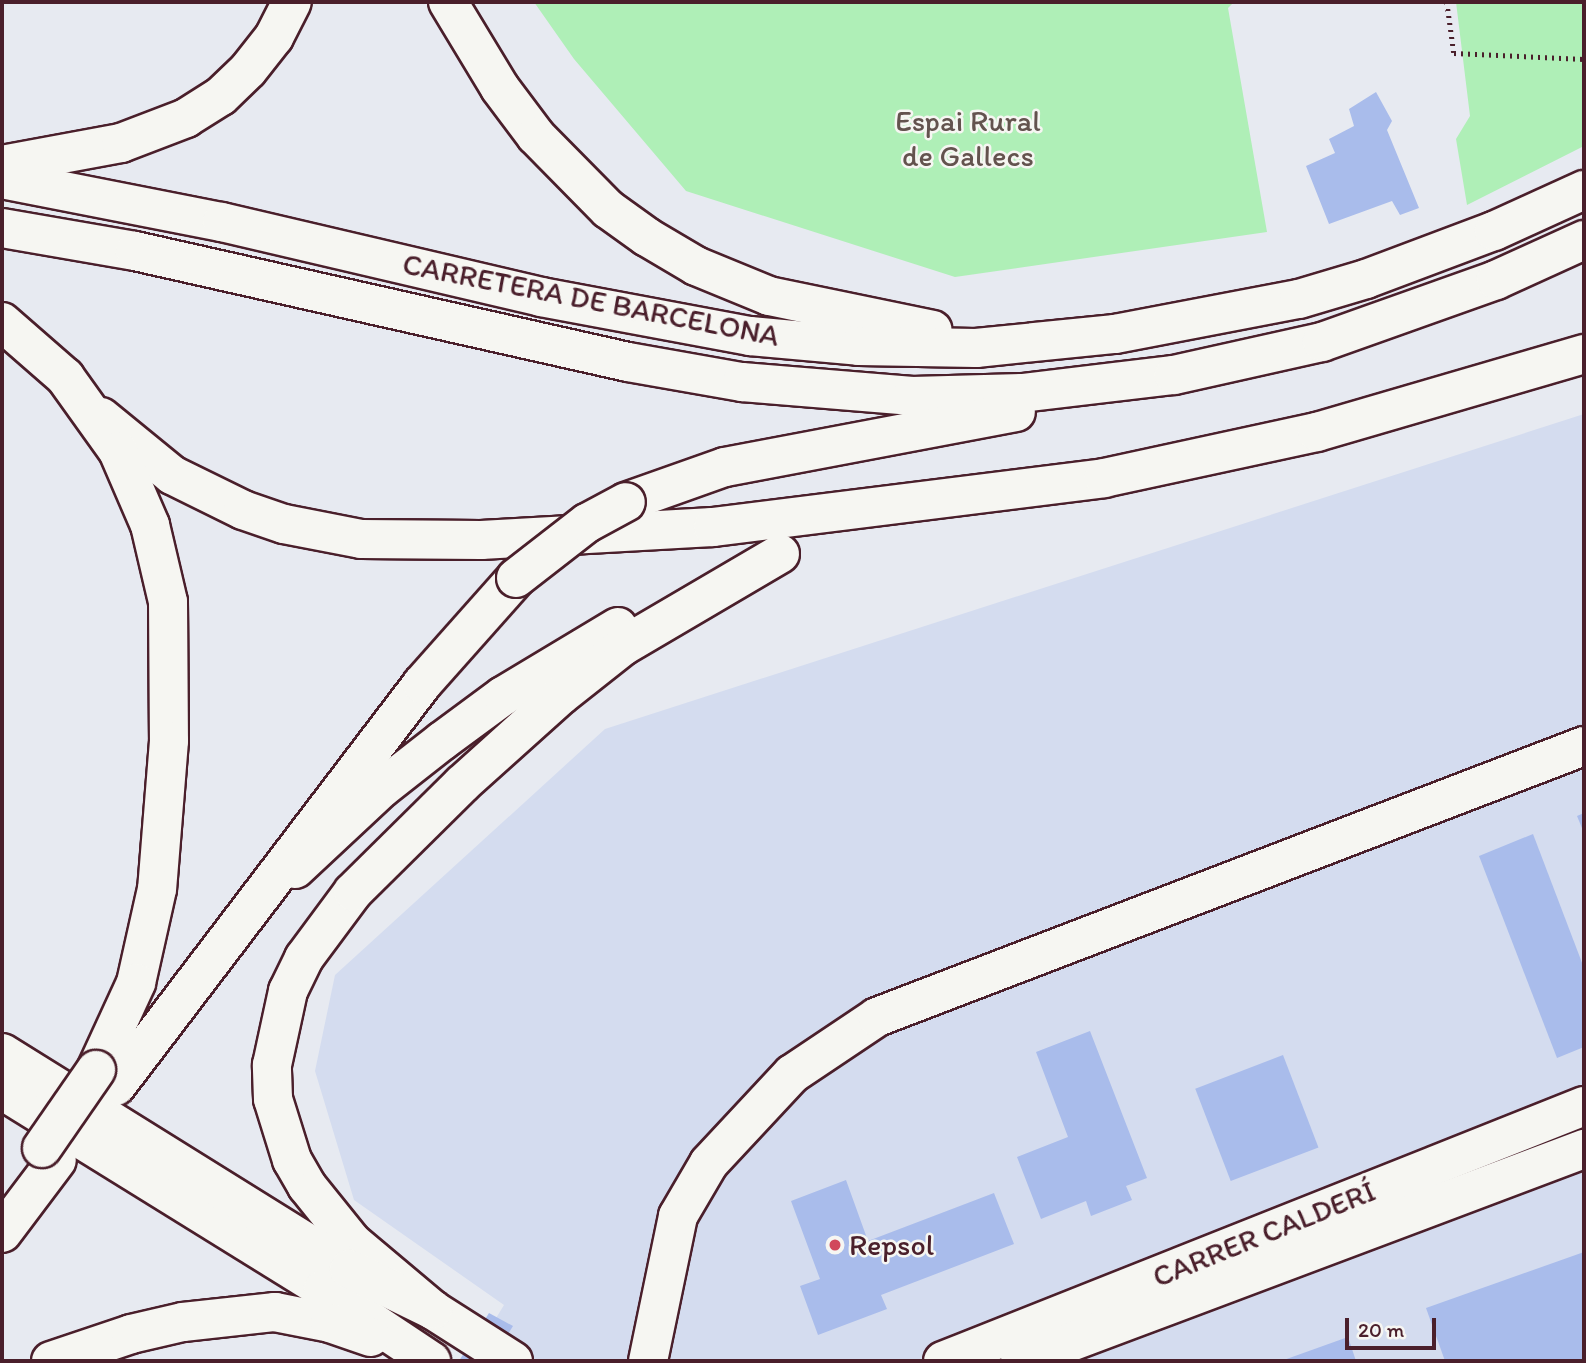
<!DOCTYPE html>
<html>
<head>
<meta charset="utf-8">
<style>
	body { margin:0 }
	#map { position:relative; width:1586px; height:1363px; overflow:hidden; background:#e7eaf1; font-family:Itim,sans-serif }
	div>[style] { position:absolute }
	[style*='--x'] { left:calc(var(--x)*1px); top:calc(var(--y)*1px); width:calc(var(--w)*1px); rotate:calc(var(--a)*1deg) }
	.built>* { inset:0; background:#d4dcef }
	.green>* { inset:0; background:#afefb7 }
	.building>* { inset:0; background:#a9bceb; transform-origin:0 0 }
	.path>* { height:4.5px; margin-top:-2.25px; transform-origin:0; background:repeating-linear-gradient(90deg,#4a1f2b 0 2px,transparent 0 7px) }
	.roads { filter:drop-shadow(2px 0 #4a1f2b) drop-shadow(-2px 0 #4a1f2b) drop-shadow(0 2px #4a1f2b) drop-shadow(0 -2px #4a1f2b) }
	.minor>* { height:38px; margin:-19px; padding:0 19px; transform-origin:19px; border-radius:19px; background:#f6f6f2 }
	.highway>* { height:38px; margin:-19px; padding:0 19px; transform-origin:19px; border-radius:19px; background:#f6f6f2 }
	.bridges { filter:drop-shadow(2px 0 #4a1f2b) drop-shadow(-2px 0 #4a1f2b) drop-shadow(0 2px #4a1f2b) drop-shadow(0 -2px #4a1f2b) }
	.highway-bridge>* { height:38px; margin:-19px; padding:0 19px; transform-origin:19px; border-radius:19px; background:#f6f6f2 }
	.dots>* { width:19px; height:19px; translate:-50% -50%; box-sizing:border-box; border:4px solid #f6f6f2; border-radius:50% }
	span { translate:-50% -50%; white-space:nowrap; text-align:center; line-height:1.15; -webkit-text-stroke:5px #f6f6f2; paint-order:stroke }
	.park-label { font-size:30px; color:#63534e }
	.street-label { font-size:30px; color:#4a1f2b }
	.poi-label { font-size:30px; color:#4a1f2b }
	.left { translate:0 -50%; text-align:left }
	.frame { position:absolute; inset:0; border:4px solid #4a1f2b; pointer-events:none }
	.scale { position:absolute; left:1345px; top:1318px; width:91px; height:32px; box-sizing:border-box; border:4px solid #4a1f2b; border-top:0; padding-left:9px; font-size:21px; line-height:24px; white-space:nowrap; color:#4a1f2b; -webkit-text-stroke:5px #f6f6f2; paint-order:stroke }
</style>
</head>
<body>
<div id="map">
	<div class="built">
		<div style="clip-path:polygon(1584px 414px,1584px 1361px,470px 1361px,504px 1305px,354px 1200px,315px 1071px,335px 975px,605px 729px)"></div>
	</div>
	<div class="green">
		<div style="clip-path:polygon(534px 2px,1234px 2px,1228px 8px,1267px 232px,955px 277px,686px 191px,574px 59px)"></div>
		<div style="clip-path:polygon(1456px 2px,1584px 2px,1584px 146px,1467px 205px,1456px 139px,1470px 116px)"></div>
	</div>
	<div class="building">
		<div style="clip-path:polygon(1376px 92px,1392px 121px,1387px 130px,1419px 208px,1400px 215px,1392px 201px,1329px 224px,1306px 166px,1335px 153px,1329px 139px,1354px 126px,1349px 109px)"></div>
		<div style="clip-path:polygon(1584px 813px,1584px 833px,1577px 816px)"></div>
		<div style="clip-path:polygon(1533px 834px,1584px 968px,1584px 1047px,1557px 1058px,1479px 856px)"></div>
		<div style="clip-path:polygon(1090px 1031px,1147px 1178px,1126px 1186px,1132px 1200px,1091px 1216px,1086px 1201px,1041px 1219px,1017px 1157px,1068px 1137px,1036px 1052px)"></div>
		<div style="left:1283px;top:1055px;width:99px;height:94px;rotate:69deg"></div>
		<div style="clip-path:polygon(846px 1180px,868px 1241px,994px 1193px,1014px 1244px,881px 1295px,887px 1309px,818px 1335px,800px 1286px,820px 1279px,791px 1201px)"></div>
		<div style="clip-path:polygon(1584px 1252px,1584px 1361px,1445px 1361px,1426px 1308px)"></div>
		<div style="clip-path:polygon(489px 1313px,513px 1326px,491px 1361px,459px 1361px)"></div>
		<div style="clip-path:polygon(1348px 1337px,1356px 1361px,1281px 1361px)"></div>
	</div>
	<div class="path">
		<div style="--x:1447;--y:2;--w:51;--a:82.2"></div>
		<div style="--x:1454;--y:53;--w:130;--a:2.6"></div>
	</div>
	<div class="roads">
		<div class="minor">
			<div style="--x:101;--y:417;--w:92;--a:39.2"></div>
			<div style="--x:172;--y:475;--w:79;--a:26.2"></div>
			<div style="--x:243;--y:510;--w:43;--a:18.9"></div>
			<div style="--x:284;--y:524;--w:78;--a:11"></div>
			<div style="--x:361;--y:539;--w:120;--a:0.5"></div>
			<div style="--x:481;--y:540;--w:232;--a:-3.2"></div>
			<div style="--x:713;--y:527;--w:394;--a:-7.1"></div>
			<div style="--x:1104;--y:478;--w:218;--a:-12.2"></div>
			<div style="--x:1317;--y:432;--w:278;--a:-16.3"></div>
			<div style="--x:295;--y:869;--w:119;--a:-43"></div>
			<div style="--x:382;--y:788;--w:76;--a:-38.1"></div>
			<div style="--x:442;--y:741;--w:76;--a:-36.4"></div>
			<div style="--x:503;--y:696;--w:134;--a:-31"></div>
			<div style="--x:2;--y:1090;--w:378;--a:31.8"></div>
			<div style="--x:323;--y:1289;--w:130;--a:33.7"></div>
			<div style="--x:51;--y:1361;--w:84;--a:-18.6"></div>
			<div style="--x:131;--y:1334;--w:53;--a:-13"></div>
			<div style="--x:183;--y:1322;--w:93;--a:-6.2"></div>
			<div style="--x:275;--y:1312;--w:56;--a:11.3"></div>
			<div style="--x:330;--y:1323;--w:43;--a:18.9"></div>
			<div style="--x:513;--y:1361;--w:95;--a:-147.5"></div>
			<div style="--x:433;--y:1310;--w:106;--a:-140"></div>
			<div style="--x:352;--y:1242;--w:72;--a:-128.8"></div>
			<div style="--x:307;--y:1186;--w:30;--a:-120"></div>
			<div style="--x:292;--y:1160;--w:64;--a:-107.3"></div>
			<div style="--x:273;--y:1099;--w:34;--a:-92"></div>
			<div style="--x:272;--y:1065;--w:76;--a:-77.8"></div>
			<div style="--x:288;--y:991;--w:37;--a:-64"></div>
			<div style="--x:304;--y:958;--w:82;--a:-53.4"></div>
			<div style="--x:353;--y:892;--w:153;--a:-44.7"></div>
			<div style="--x:462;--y:784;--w:133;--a:-42"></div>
			<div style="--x:561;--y:695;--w:79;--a:-38.3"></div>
			<div style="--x:623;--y:646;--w:182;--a:-30.4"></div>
			<div style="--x:648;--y:1361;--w:148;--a:-78.3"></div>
			<div style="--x:678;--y:1216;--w:61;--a:-59.7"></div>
			<div style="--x:709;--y:1163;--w:122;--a:-47"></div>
			<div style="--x:792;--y:1074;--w:102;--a:-33.8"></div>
			<div style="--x:877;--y:1017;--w:757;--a:-20.97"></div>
			<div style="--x:943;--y:1361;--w:690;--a:-21.69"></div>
			<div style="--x:1020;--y:1361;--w:603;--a:-20.6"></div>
		</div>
		<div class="highway">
			<div style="--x:448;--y:2;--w:100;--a:58.8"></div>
			<div style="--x:500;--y:88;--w:60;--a:53.1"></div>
			<div style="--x:536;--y:136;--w:103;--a:45.4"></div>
			<div style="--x:608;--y:209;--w:48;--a:35.7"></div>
			<div style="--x:647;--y:237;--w:57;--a:30.6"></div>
			<div style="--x:696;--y:266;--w:79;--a:22.3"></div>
			<div style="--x:769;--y:296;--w:167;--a:11.7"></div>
			<div style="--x:2;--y:165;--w:121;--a:-10.5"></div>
			<div style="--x:121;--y:143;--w:70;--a:-21"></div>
			<div style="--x:186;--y:118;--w:41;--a:-32.2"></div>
			<div style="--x:221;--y:96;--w:37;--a:-44"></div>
			<div style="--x:248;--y:70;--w:42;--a:-51.8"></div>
			<div style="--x:274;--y:37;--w:39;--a:-63"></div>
			<div style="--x:2;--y:179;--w:224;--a:11.1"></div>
			<div style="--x:222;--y:222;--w:328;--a:13.2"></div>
			<div style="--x:541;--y:297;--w:213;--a:10.6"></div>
			<div style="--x:750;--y:336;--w:109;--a:5.2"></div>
			<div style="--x:859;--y:346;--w:117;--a:1"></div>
			<div style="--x:976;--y:348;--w:140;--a:-5.8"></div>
			<div style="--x:1115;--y:334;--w:187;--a:-10.8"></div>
			<div style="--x:1299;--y:299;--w:70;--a:-16.6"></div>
			<div style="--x:1366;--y:279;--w:137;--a:-20.6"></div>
			<div style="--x:1494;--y:231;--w:99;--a:-24.5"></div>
			<div style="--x:2;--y:228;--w:135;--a:9.8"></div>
			<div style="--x:135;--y:251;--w:505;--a:12.69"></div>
			<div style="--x:628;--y:362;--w:116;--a:10"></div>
			<div style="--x:742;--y:382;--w:171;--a:4.7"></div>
			<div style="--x:912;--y:396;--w:110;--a:-1.6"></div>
			<div style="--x:1022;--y:393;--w:153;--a:-6.8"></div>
			<div style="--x:1174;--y:375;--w:152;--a:-12.6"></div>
			<div style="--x:1322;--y:342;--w:185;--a:-19.6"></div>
			<div style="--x:1496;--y:280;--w:97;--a:-24.4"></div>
			<div style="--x:2;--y:322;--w:84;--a:41.1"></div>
			<div style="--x:65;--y:377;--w:91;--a:54.4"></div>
			<div style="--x:118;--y:451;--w:81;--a:66.6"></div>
			<div style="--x:150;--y:525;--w:79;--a:76.8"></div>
			<div style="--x:168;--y:602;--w:139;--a:89.6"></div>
			<div style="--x:169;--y:741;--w:148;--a:94.6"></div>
			<div style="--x:157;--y:889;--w:96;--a:102.6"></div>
			<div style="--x:136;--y:983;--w:96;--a:114.7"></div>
			<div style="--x:626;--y:502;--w:105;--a:-19.5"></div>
			<div style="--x:725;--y:467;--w:296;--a:-10.7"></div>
			<div style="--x:2;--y:1053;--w:409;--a:31.9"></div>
			<div style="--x:349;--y:1269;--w:93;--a:26"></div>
			<div style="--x:116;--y:1086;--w:505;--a:-52.72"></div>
			<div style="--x:422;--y:684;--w:142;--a:-48.4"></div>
			<div style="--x:2;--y:1233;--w:91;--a:-53"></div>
		</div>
	</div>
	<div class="bridges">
		<div class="highway-bridge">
			<div style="--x:516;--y:578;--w:90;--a:-37.8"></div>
			<div style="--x:587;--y:523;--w:44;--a:-28.3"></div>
			<div style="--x:42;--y:1148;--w:95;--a:-55.3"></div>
		</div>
	</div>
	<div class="dots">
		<div style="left:835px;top:1245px;background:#d1495b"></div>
	</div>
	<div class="park-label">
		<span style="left:968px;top:138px">Espai Rural<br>de Gallecs</span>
	</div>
	<div class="street-label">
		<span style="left:591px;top:300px;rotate:11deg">CARRETERA DE BARCELONA</span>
		<span style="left:1264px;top:1234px;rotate:-22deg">CARRER CALDERÍ</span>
	</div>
	<div class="poi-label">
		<span class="left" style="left:849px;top:1245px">Repsol</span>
	</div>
	<div class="frame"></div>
	<div class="scale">20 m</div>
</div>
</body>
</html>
